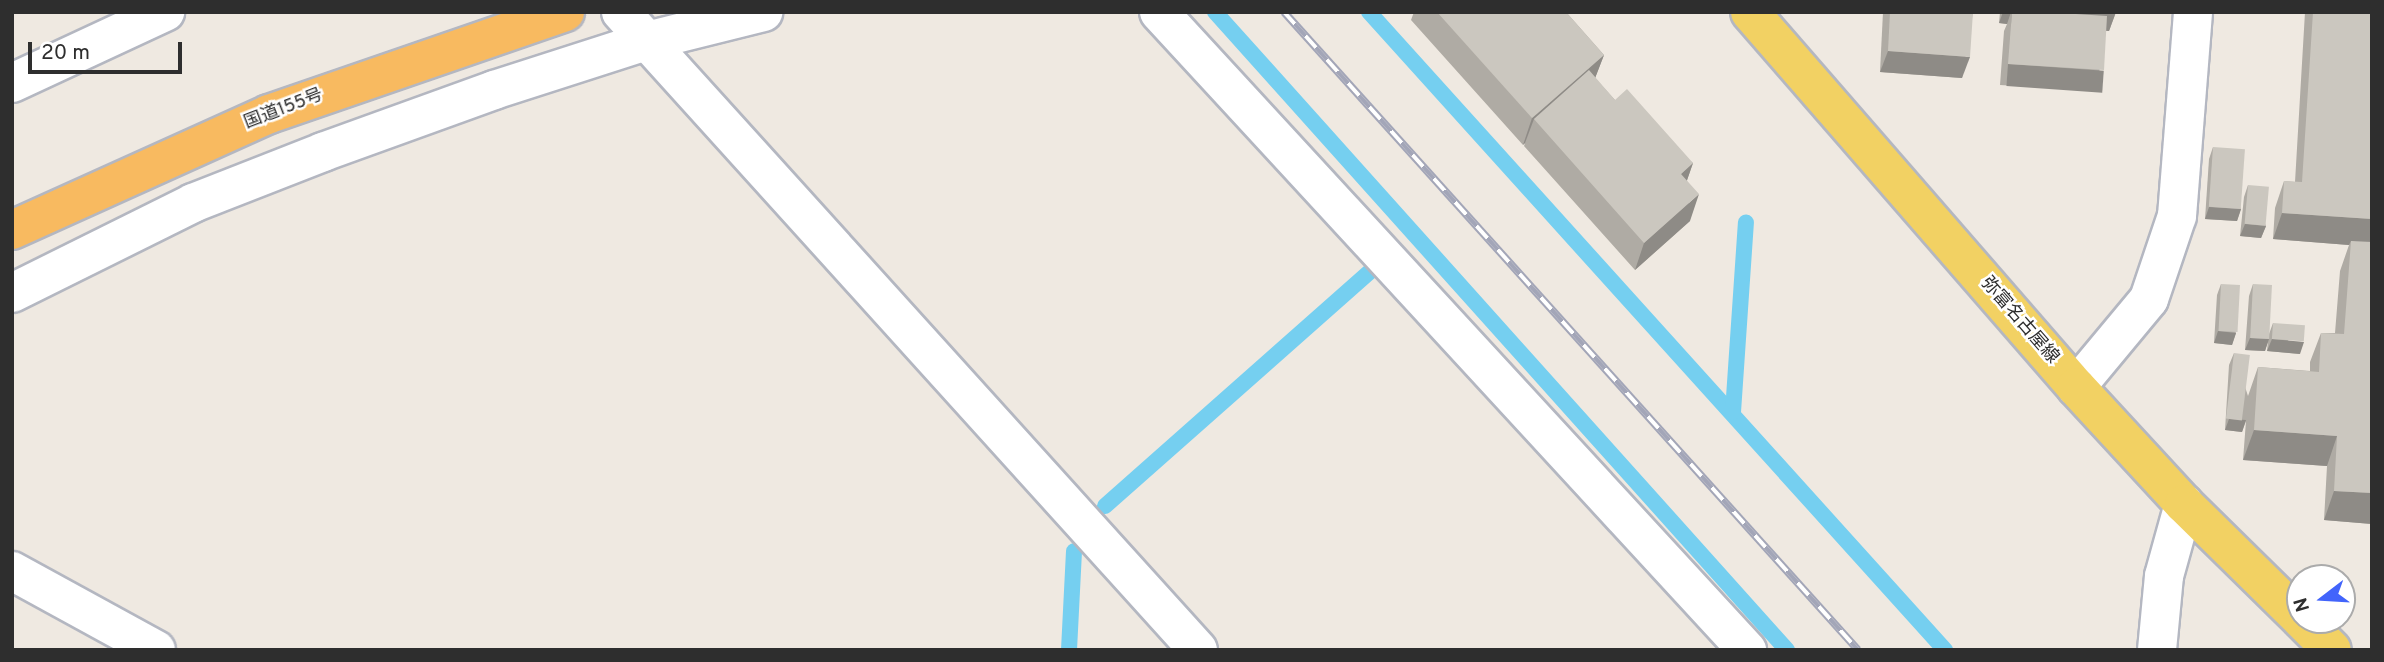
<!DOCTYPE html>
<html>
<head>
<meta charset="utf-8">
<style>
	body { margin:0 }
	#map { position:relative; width:2384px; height:662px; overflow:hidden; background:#efe9e1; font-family:Overpass,"Noto Sans JP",sans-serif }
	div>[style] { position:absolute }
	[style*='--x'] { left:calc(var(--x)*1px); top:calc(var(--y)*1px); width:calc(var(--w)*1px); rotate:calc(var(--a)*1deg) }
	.stream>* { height:16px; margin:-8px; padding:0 8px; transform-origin:8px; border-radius:8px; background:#75cff0 }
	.roads { filter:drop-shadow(2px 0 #b4b7c1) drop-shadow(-2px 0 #b4b7c1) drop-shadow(0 2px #b4b7c1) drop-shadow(0 -2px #b4b7c1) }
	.minor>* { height:38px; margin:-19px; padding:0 19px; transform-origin:19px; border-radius:19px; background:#fff }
	.tertiary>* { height:38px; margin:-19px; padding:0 19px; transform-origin:19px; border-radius:19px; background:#fff }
	.primary>* { height:38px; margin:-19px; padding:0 19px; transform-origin:19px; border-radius:19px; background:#f2d163 }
	.trunk>* { height:38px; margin:-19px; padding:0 19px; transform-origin:19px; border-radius:19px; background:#f8ba60 }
	.rail>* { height:8px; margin-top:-4px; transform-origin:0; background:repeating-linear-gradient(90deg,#fff 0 16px,#a3a6b8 0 32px); box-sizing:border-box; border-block:2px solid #a3a6b8 }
	.wall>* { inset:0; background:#afaba4 }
	.shaded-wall>* { inset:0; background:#8e8b86; transform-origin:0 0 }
	.building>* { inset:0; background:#cbc7bf; transform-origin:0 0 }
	span { translate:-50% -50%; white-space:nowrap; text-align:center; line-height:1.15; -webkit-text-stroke:5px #fff; paint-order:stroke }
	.street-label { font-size:18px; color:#2e2e2e }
	.frame { position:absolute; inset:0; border:14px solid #2e2e2e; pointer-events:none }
	.north { position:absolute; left:2286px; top:564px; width:70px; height:70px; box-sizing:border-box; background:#fff; border:2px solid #ababab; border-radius:50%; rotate:253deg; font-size:19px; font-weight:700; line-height:28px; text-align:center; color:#2e2e2e }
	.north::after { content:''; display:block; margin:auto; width:24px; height:32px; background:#4264fb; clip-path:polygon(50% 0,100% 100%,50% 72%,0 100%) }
	.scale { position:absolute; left:28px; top:42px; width:154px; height:32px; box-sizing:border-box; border:4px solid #2e2e2e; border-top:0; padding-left:9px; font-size:21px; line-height:24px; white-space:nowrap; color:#2e2e2e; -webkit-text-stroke:5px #fff; paint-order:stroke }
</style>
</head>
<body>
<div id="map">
	<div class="stream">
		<div style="--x:1215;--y:12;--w:857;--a:48.12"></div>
		<div style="--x:1369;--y:12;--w:860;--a:47.92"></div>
		<div style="--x:1733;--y:412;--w:190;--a:-86.1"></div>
		<div style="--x:1105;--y:506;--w:361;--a:-41.5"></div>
		<div style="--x:1069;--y:650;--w:99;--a:-87.1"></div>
	</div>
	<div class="roads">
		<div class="minor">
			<div style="--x:621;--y:12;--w:860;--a:47.87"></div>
			<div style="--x:1159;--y:12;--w:868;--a:47.34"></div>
			<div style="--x:12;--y:293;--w:202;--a:-26.4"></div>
			<div style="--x:193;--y:203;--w:140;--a:-21.4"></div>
			<div style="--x:323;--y:152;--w:182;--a:-19.9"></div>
			<div style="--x:494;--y:90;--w:161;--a:-17.8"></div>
			<div style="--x:647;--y:41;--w:120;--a:-14"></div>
			<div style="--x:2076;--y:387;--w:114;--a:-50.3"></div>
			<div style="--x:2149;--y:299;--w:88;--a:-71.4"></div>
			<div style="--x:2177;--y:216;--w:205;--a:-85.5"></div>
			<div style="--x:12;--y:571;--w:164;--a:28.7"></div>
			<div style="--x:2157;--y:650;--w:74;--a:-84.6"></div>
			<div style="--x:2164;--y:576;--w:75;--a:-74.5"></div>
		</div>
		<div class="tertiary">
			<div style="--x:12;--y:83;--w:169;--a:-24.9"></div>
		</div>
		<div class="primary">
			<div style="--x:1750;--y:12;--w:497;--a:49"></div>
			<div style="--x:2076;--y:387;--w:159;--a:47.3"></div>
			<div style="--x:2184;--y:504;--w:163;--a:44.5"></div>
			<div style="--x:2302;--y:620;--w:42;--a:45"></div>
		</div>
		<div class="trunk">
			<div style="--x:12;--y:230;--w:282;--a:-24.3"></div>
			<div style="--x:269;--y:114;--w:313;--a:-19"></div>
		</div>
	</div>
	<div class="rail">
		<div style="--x:1284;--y:12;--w:858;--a:48.02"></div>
	</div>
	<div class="wall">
		<div style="clip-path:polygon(1414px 12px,1566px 12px,1604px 55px,1595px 78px,1615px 100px,1693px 163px,1687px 180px,1690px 221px,1635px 270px,1524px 146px,1525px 143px,1523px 145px,1411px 20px)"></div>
		<div style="clip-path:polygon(1883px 12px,1973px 12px,1962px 78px,1880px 72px)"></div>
		<div style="clip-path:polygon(2000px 12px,2116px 12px,2109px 31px,2106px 31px,2096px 91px,2000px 85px,2004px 31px,2007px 24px,1999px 23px)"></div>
		<div style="clip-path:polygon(2305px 12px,2372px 12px,2372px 524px,2324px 520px,2327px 466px,2243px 460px,2246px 421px,2242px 432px,2225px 430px,2229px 365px,2234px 353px,2248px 396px,2258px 367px,2310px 371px,2310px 362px,2321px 333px,2335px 333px,2340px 271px,2349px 245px,2273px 239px,2275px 208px,2284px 181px,2295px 182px)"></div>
		<div style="clip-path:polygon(2213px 147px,2241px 209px,2237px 221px,2205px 219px,2209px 159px)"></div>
		<div style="clip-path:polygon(2248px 185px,2266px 226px,2261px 238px,2240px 236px,2244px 197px)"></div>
		<div style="clip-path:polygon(2221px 284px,2236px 333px,2232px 345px,2214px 343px,2217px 295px)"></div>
		<div style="clip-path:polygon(2253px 284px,2269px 334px,2273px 323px,2300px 354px,2267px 351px,2268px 341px,2265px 351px,2245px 350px,2249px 296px)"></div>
	</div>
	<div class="shaded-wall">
		<div style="clip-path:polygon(2003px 12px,2011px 12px,2007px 24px,1999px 23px)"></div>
		<div style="clip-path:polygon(2012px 12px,2116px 12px,2109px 31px,2011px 24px)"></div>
		<div style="clip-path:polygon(1888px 51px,1970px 57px,1962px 78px,1880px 72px)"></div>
		<div style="clip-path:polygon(1604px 55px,1594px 81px,1534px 119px,1525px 143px,1523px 145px,1532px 118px)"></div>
		<div style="left:2008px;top:64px;width:96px;height:22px;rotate:4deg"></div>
		<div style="clip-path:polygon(1693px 163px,1684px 189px,1681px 174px)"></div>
		<div style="clip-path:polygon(1699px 194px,1690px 221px,1635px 270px,1644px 243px)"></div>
		<div style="clip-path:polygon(2209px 207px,2241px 209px,2237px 221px,2205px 219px)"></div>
		<div style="clip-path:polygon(2282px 213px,2372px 219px,2372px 246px,2351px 241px,2349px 245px,2273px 239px)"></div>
		<div style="clip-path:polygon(2245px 224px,2266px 226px,2261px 238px,2240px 236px)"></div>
		<div style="clip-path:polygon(2218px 331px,2236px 333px,2232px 345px,2214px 343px)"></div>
		<div style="clip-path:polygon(2250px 338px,2269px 339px,2265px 351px,2245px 350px)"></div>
		<div style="clip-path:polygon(2272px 339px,2304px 342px,2300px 354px,2267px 351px)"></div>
		<div style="clip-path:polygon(2229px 419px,2246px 420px,2242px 432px,2225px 430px)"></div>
		<div style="clip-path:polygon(2254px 430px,2337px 436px,2327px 466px,2243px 460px)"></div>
		<div style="clip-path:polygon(2334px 491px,2372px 493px,2372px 524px,2324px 520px)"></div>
	</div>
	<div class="building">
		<div style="clip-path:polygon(1437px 12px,1566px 12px,1604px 55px,1532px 118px)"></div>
		<div style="clip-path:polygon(1890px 12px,1973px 12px,1970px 57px,1888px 51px)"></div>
		<div style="clip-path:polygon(2012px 12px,2045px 12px,2107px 16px,2104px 70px,2008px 64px)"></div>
		<div style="clip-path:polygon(2313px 12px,2372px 12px,2372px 219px,2282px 213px,2284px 181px,2302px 182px)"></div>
		<div style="clip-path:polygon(1589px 70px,1615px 100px,1627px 89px,1693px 163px,1681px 174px,1699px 194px,1644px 243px,1534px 119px)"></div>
		<div style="left:2213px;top:147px;width:32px;height:60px;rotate:4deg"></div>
		<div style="left:2248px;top:185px;width:21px;height:39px;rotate:5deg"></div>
		<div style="clip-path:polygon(2351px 241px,2372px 242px,2372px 493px,2334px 491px,2337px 436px,2254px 430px,2258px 367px,2319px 372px,2321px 333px,2344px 334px)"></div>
		<div style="left:2221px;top:284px;width:19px;height:47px;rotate:3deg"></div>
		<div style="left:2253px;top:284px;width:19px;height:54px;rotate:3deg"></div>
		<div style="left:2273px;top:323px;width:32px;height:16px;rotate:4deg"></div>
		<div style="left:2234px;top:353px;width:16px;height:66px;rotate:7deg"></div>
	</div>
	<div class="street-label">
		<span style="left:284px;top:110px;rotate:-21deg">国道155号</span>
		<span style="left:2019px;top:321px;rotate:49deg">弥富名古屋線</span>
	</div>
	<div class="frame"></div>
	<div class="north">N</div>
	<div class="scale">20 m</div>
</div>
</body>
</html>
